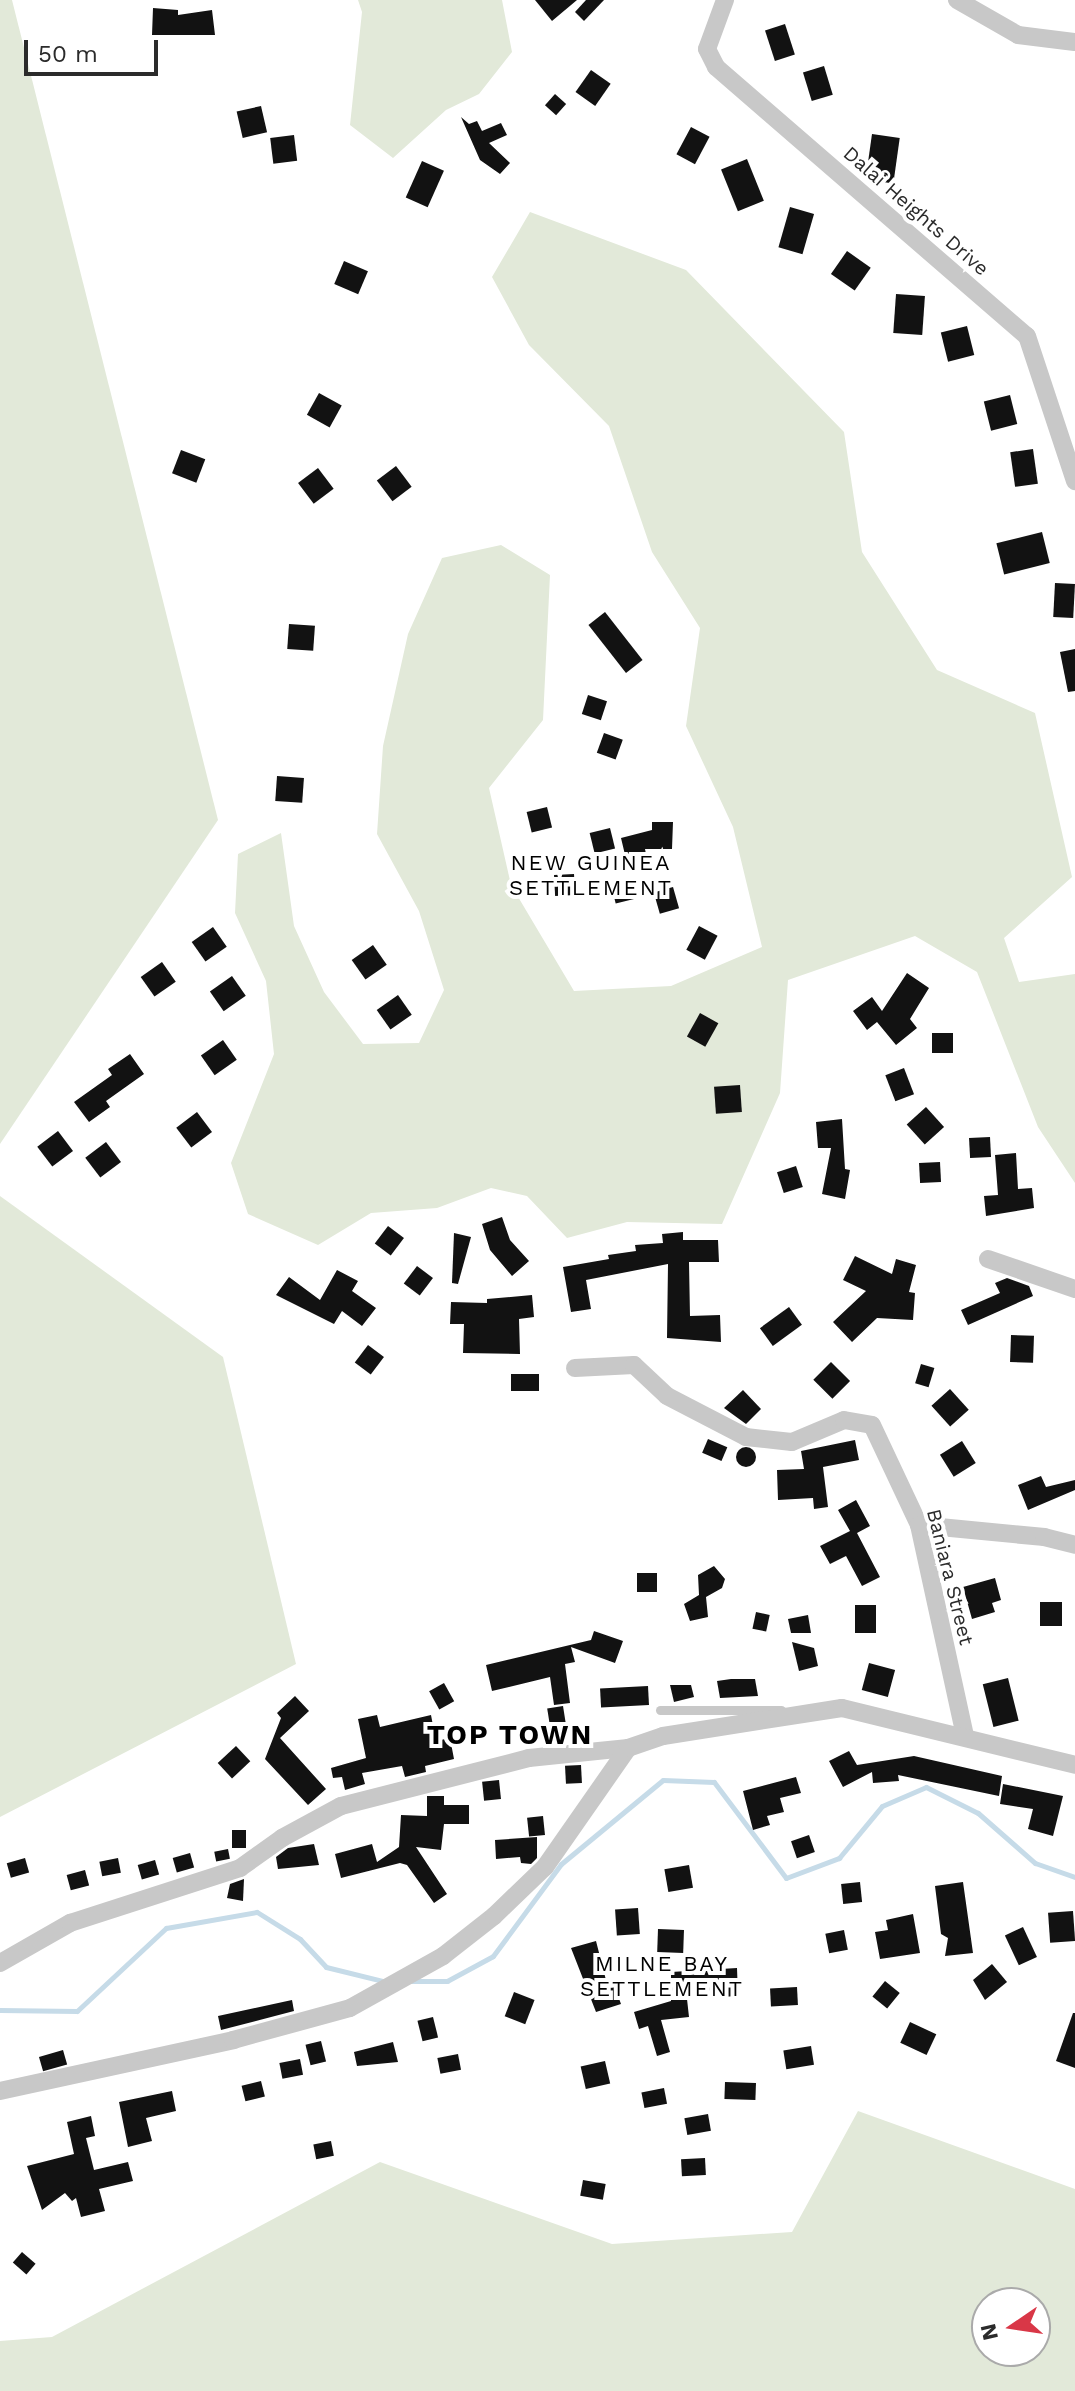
<!DOCTYPE html>
<html>
<head>
<meta charset="utf-8">
<style>
	body { margin:0 }
	#map { position:relative; width:1075px; height:2391px; overflow:hidden; background:#fff; font-family:"Work Sans",sans-serif }
	div>[style] { position:absolute }
	[style*='--x'] { left:calc(var(--x)*1px); top:calc(var(--y)*1px); width:calc(var(--w)*1px); rotate:calc(var(--a)*1deg) }
	.green>* { inset:0; background:#e2e9d9 }
	.stream>* { height:5px; margin:-2.5px; padding:0 2.5px; transform-origin:2.5px; border-radius:2.5px; background:#c6dbe8 }
	.building>* { inset:0; background:#121212; transform-origin:0 0 }
	.round { border-radius:50% }
	.service>* { height:9px; margin:-4.5px; padding:0 4.5px; transform-origin:4.5px; border-radius:4.5px; background:#c8c8c8 }
	.minor>* { height:18px; margin:-9px; padding:0 9px; transform-origin:9px; border-radius:9px; background:#c8c8c8 }
	span { translate:-50% -50%; white-space:nowrap; text-align:center; line-height:1.15; -webkit-text-stroke:8px #fff; paint-order:stroke }
	.street-label { font-size:20px; color:#2b2b2b }
	.neighbourhood-label { font-size:22px; color:#000; letter-spacing:2px }
	.district-label { font-size:28px; color:#000; font-weight:700; letter-spacing:2px }
	.north { position:absolute; left:971px; top:2287px; width:80px; height:80px; box-sizing:border-box; background:#fff; border:2px solid #aaa; border-radius:50%; rotate:257deg; font-size:22px; font-weight:700; line-height:32px; text-align:center; color:#2b2b2b }
	.north::after { content:''; display:block; margin:auto; width:28px; height:36px; background:#d93747; clip-path:polygon(50% 0,100% 100%,50% 72%,0 100%) }
	.scale { position:absolute; left:24px; top:40px; width:134px; height:36px; box-sizing:border-box; border:4px solid #2b2b2b; border-top:0; padding-left:10px; font-size:24px; line-height:28px; white-space:nowrap; color:#2b2b2b; -webkit-text-stroke:6px #fff; paint-order:stroke }
</style>
</head>
<body>
<div id="map">
	<div class="green">
		<div style="clip-path:polygon(0 0,12px 0,218px 820px,0 1144px)"></div>
		<div style="clip-path:polygon(358px 0,502px 0,512px 52px,479px 94px,446px 110px,393px 158px,350px 125px,362px 12px)"></div>
		<div style="clip-path:polygon(530px 212px,686px 270px,844px 432px,862px 552px,937px 670px,1035px 713px,1072px 877px,1004px 938px,1019px 982px,1075px 974px,1075px 1183px,1038px 1127px,977px 972px,915px 936px,788px 980px,780px 1093px,722px 1224px,627px 1222px,567px 1238px,527px 1196px,491px 1188px,437px 1208px,371px 1213px,318px 1245px,248px 1214px,231px 1163px,274px 1054px,266px 981px,235px 913px,238px 854px,281px 833px,294px 926px,324px 992px,363px 1044px,419px 1043px,444px 990px,419px 911px,377px 834px,383px 746px,408px 634px,442px 558px,501px 545px,550px 575px,543px 720px,489px 788px,511px 885px,574px 991px,671px 986px,762px 947px,733px 827px,686px 726px,700px 628px,652px 552px,609px 426px,529px 345px,492px 277px)"></div>
		<div style="clip-path:polygon(0 1196px,223px 1357px,296px 1664px,0 1817px)"></div>
		<div style="clip-path:polygon(evenodd,858px 2111px,1075px 2189px,1075px 2391px,0 2391px,0 2341px,52px 2337px,380px 2162px,612px 2244px,792px 2232px,858px 2111px,987px 2303px,1035px 2303px,1035px 2351px,987px 2351px,987px 2303px)"></div>
	</div>
	<div class="stream">
		<div style="--x:409;--y:1981;--w:38;--a:0"></div>
		<div style="--x:447;--y:1981;--w:52;--a:-28.5"></div>
		<div style="--x:493;--y:1956;--w:114;--a:-53.5"></div>
		<div style="--x:561;--y:1864;--w:132;--a:-39.5"></div>
		<div style="--x:663;--y:1780;--w:51;--a:2.2"></div>
		<div style="--x:714;--y:1782;--w:120;--a:53.1"></div>
		<div style="--x:786;--y:1878;--w:57;--a:-20.7"></div>
		<div style="--x:839;--y:1858;--w:67;--a:-50.4"></div>
		<div style="--x:882;--y:1806;--w:48;--a:-23.4"></div>
		<div style="--x:926;--y:1787;--w:58;--a:26.6"></div>
		<div style="--x:978;--y:1813;--w:76;--a:41.3"></div>
		<div style="--x:1035;--y:1863;--w:42;--a:19.3"></div>
		<div style="--x:0;--y:2010;--w:77;--a:0.7"></div>
		<div style="--x:77;--y:2011;--w:122;--a:-43"></div>
		<div style="--x:166;--y:1928;--w:92;--a:-10"></div>
		<div style="--x:257;--y:1912;--w:51;--a:32.1"></div>
		<div style="--x:300;--y:1939;--w:38;--a:47"></div>
		<div style="--x:326;--y:1967;--w:59;--a:13.8"></div>
	</div>
	<div class="building">
		<div style="clip-path:polygon(535px 0,577px 0,552px 21px)"></div>
		<div style="clip-path:polygon(586px 0,604px 0,584px 21px,575px 12px)"></div>
		<div style="clip-path:polygon(153px 8px,178px 10px,178px 15px,212px 10px,215px 35px,152px 35px)"></div>
		<div style="left:785px;top:24px;width:32px;height:21px;rotate:72deg"></div>
		<div style="left:824px;top:66px;width:30px;height:22px;rotate:73deg"></div>
		<div style="left:591px;top:70px;width:24px;height:27px;rotate:35deg"></div>
		<div style="left:555px;top:94px;width:15px;height:15px;rotate:42deg"></div>
		<div style="left:261px;top:106px;width:27px;height:25px;rotate:77deg"></div>
		<div style="clip-path:polygon(461px 117px,469px 124px,477px 121px,482px 131px,501px 123px,507px 135px,489px 143px,510px 163px,500px 174px,480px 160px)"></div>
		<div style="left:691px;top:127px;width:21px;height:31px;rotate:28deg"></div>
		<div style="left:872px;top:134px;width:28px;height:46px;rotate:8deg"></div>
		<div style="left:294px;top:135px;width:26px;height:24px;rotate:83deg"></div>
		<div style="left:747px;top:159px;width:45px;height:28px;rotate:68deg"></div>
		<div style="left:422px;top:161px;width:24px;height:40px;rotate:24deg"></div>
		<div style="left:790px;top:207px;width:25px;height:42px;rotate:16deg"></div>
		<div style="left:847px;top:251px;width:29px;height:28px;rotate:35deg"></div>
		<div style="left:344px;top:261px;width:26px;height:25px;rotate:23deg"></div>
		<div style="left:896px;top:294px;width:29px;height:39px;rotate:4deg"></div>
		<div style="left:967px;top:326px;width:30px;height:27px;rotate:76deg"></div>
		<div style="left:319px;top:393px;width:26px;height:25px;rotate:29deg"></div>
		<div style="left:1010px;top:395px;width:30px;height:27px;rotate:76deg"></div>
		<div style="left:1033px;top:449px;width:35px;height:23px;rotate:82deg"></div>
		<div style="left:181px;top:450px;width:26px;height:25px;rotate:21deg"></div>
		<div style="left:396px;top:466px;width:26px;height:24px;rotate:53deg"></div>
		<div style="left:318px;top:468px;width:26px;height:25px;rotate:53deg"></div>
		<div style="left:1042px;top:532px;width:32px;height:47px;rotate:76deg"></div>
		<div style="left:1055px;top:583px;width:20px;height:34px;rotate:3deg"></div>
		<div style="left:605px;top:612px;width:61px;height:21px;rotate:52deg"></div>
		<div style="left:289px;top:624px;width:26px;height:25px;rotate:4deg"></div>
		<div style="clip-path:polygon(1075px 649px,1075px 691px,1068px 692px,1060px 652px)"></div>
		<div style="left:588px;top:695px;width:20px;height:20px;rotate:18deg"></div>
		<div style="left:604px;top:733px;width:20px;height:21px;rotate:20deg"></div>
		<div style="left:277px;top:776px;width:27px;height:25px;rotate:4deg"></div>
		<div style="left:547px;top:807px;width:21px;height:21px;rotate:76deg"></div>
		<div style="clip-path:polygon(652px 822px,673px 822px,672px 849px,645px 849px,646px 854px,626px 859px,621px 838px,652px 830px)"></div>
		<div style="left:610px;top:828px;width:21px;height:21px;rotate:76deg"></div>
		<div style="left:574px;top:874px;width:21px;height:20px;rotate:87deg"></div>
		<div style="left:631px;top:878px;width:21px;height:21px;rotate:76deg"></div>
		<div style="left:673px;top:887px;width:22px;height:20px;rotate:74deg"></div>
		<div style="left:699px;top:926px;width:21px;height:27px;rotate:28deg"></div>
		<div style="left:213px;top:927px;width:24px;height:26px;rotate:55deg"></div>
		<div style="left:373px;top:945px;width:24px;height:26px;rotate:55deg"></div>
		<div style="left:162px;top:962px;width:24px;height:26px;rotate:55deg"></div>
		<div style="clip-path:polygon(907px 973px,929px 988px,910px 1019px,917px 1028px,896px 1045px,877px 1022px,867px 1030px,853px 1011px,872px 997px,882px 1011px)"></div>
		<div style="left:232px;top:976px;width:24px;height:27px;rotate:55deg"></div>
		<div style="left:398px;top:995px;width:24px;height:26px;rotate:55deg"></div>
		<div style="left:700px;top:1013px;width:21px;height:27px;rotate:29deg"></div>
		<div style="left:932px;top:1033px;width:21px;height:20px"></div>
		<div style="left:223px;top:1040px;width:24px;height:27px;rotate:55deg"></div>
		<div style="clip-path:polygon(130px 1054px,144px 1074px,106px 1101px,110px 1107px,89px 1122px,74px 1102px,112px 1075px,108px 1069px)"></div>
		<div style="left:904px;top:1068px;width:28px;height:20px;rotate:69deg"></div>
		<div style="left:740px;top:1085px;width:27px;height:26px;rotate:86deg"></div>
		<div style="left:926px;top:1107px;width:27px;height:26px;rotate:48deg"></div>
		<div style="left:197px;top:1112px;width:25px;height:26px;rotate:53deg"></div>
		<div style="clip-path:polygon(842px 1119px,845px 1169px,850px 1170px,845px 1199px,822px 1194px,831px 1148px,818px 1148px,816px 1122px)"></div>
		<div style="left:58px;top:1131px;width:25px;height:26px;rotate:53deg"></div>
		<div style="left:990px;top:1137px;width:20px;height:21px;rotate:87deg"></div>
		<div style="left:106px;top:1142px;width:25px;height:26px;rotate:53deg"></div>
		<div style="clip-path:polygon(1016px 1153px,1018px 1189px,1032px 1188px,1034px 1208px,986px 1216px,984px 1196px,998px 1195px,995px 1155px)"></div>
		<div style="left:940px;top:1162px;width:20px;height:21px;rotate:87deg"></div>
		<div style="left:796px;top:1166px;width:22px;height:20px;rotate:72deg"></div>
		<div style="clip-path:polygon(502px 1217px,510px 1240px,529px 1261px,512px 1276px,490px 1250px,482px 1224px)"></div>
		<div style="left:388px;top:1226px;width:20px;height:22px;rotate:37deg"></div>
		<div style="clip-path:polygon(683px 1232px,683px 1240px,718px 1240px,719px 1262px,689px 1262px,690px 1316px,720px 1315px,721px 1342px,667px 1338px,668px 1264px,586px 1280px,591px 1309px,571px 1312px,563px 1267px,609px 1259px,608px 1255px,636px 1251px,635px 1245px,663px 1243px,662px 1234px)"></div>
		<div style="clip-path:polygon(454px 1233px,471px 1237px,458px 1284px,452px 1283px)"></div>
		<div style="clip-path:polygon(855px 1256px,892px 1274px,896px 1259px,916px 1265px,909px 1292px,915px 1293px,913px 1320px,877px 1318px,852px 1342px,833px 1322px,866px 1291px,843px 1280px)"></div>
		<div style="left:417px;top:1266px;width:20px;height:22px;rotate:37deg"></div>
		<div style="clip-path:polygon(337px 1270px,358px 1281px,352px 1291px,376px 1308px,362px 1326px,342px 1311px,334px 1324px,276px 1295px,289px 1277px,320px 1300px)"></div>
		<div style="clip-path:polygon(1007px 1278px,1029px 1286px,1033px 1296px,968px 1325px,961px 1310px,1000px 1293px,995px 1283px)"></div>
		<div style="clip-path:polygon(532px 1295px,534px 1317px,519px 1319px,520px 1354px,463px 1353px,464px 1324px,450px 1324px,451px 1302px,487px 1303px,487px 1299px)"></div>
		<div style="left:789px;top:1307px;width:22px;height:36px;rotate:54deg"></div>
		<div style="left:1011px;top:1335px;width:23px;height:27px;rotate:2deg"></div>
		<div style="left:368px;top:1345px;width:20px;height:22px;rotate:37deg"></div>
		<div style="left:831px;top:1362px;width:27px;height:25px;rotate:45deg"></div>
		<div style="left:921px;top:1364px;width:14px;height:20px;rotate:17deg"></div>
		<div style="left:539px;top:1374px;width:17px;height:28px;rotate:90deg"></div>
		<div style="left:950px;top:1389px;width:28px;height:25px;rotate:48deg"></div>
		<div style="clip-path:polygon(743px 1390px,761px 1409px,746px 1424px,724px 1408px)"></div>
		<div style="left:708px;top:1439px;width:21px;height:15px;rotate:23deg"></div>
		<div style="clip-path:polygon(855px 1440px,859px 1460px,823px 1467px,828px 1507px,814px 1509px,813px 1498px,778px 1500px,777px 1470px,804px 1469px,801px 1451px)"></div>
		<div style="left:962px;top:1441px;width:26px;height:26px;rotate:58deg"></div>
		<div class="round" style="left:736px;top:1447px;width:20px;height:20px"></div>
		<div style="clip-path:polygon(1041px 1476px,1046px 1487px,1075px 1480px,1075px 1490px,1028px 1510px,1018px 1485px)"></div>
		<div style="clip-path:polygon(856px 1500px,870px 1526px,857px 1533px,880px 1577px,862px 1586px,846px 1556px,830px 1564px,820px 1546px,850px 1531px,838px 1510px)"></div>
		<div style="clip-path:polygon(714px 1566px,725px 1579px,722px 1588px,706px 1597px,708px 1617px,690px 1621px,684px 1604px,699px 1595px,698px 1575px)"></div>
		<div style="left:637px;top:1573px;width:20px;height:19px"></div>
		<div style="clip-path:polygon(995px 1578px,1001px 1600px,992px 1603px,995px 1612px,972px 1619px,963px 1587px)"></div>
		<div style="left:1040px;top:1602px;width:22px;height:24px"></div>
		<div style="left:855px;top:1605px;width:21px;height:28px"></div>
		<div style="left:756px;top:1612px;width:14px;height:17px;rotate:12deg"></div>
		<div style="clip-path:polygon(808px 1615px,811px 1633px,791px 1633px,788px 1619px)"></div>
		<div style="clip-path:polygon(594px 1631px,623px 1641px,615px 1663px,571px 1647px,575px 1662px,565px 1664px,570px 1703px,554px 1705px,550px 1677px,492px 1691px,486px 1665px,591px 1640px)"></div>
		<div style="clip-path:polygon(792px 1642px,814px 1648px,818px 1666px,799px 1671px)"></div>
		<div style="left:869px;top:1663px;width:27px;height:28px;rotate:15deg"></div>
		<div style="left:1008px;top:1678px;width:44px;height:26px;rotate:76deg"></div>
		<div style="clip-path:polygon(731px 1679px,755px 1679px,758px 1696px,720px 1698px,717px 1681px)"></div>
		<div style="left:444px;top:1683px;width:21px;height:17px;rotate:61deg"></div>
		<div style="clip-path:polygon(670px 1685px,691px 1685px,694px 1697px,674px 1702px)"></div>
		<div style="left:648px;top:1686px;width:19px;height:48px;rotate:87deg"></div>
		<div style="clip-path:polygon(295px 1696px,309px 1711px,280px 1738px,326px 1789px,308px 1805px,265px 1759px,281px 1718px,277px 1713px)"></div>
		<div style="left:563px;top:1706px;width:18px;height:16px;rotate:81deg"></div>
		<div style="clip-path:polygon(377px 1715px,380px 1727px,431px 1715px,436px 1741px,450px 1738px,454px 1759px,425px 1766px,426px 1772px,405px 1777px,402px 1766px,362px 1773px,365px 1784px,345px 1790px,342px 1777px,333px 1778px,331px 1768px,366px 1758px,358px 1719px)"></div>
		<div style="left:236px;top:1746px;width:21px;height:25px;rotate:47deg"></div>
		<div style="clip-path:polygon(849px 1751px,857px 1765px,914px 1756px,1002px 1776px,999px 1796px,898px 1775px,899px 1781px,873px 1783px,872px 1772px,843px 1787px,829px 1761px)"></div>
		<div style="left:581px;top:1765px;width:18px;height:16px;rotate:87deg"></div>
		<div style="clip-path:polygon(796px 1777px,801px 1793px,780px 1798px,784px 1812px,767px 1816px,770px 1825px,753px 1830px,743px 1791px)"></div>
		<div style="left:499px;top:1780px;width:19px;height:17px;rotate:84deg"></div>
		<div style="clip-path:polygon(1003px 1784px,1063px 1796px,1053px 1836px,1028px 1829px,1033px 1809px,1000px 1804px)"></div>
		<div style="clip-path:polygon(427px 1796px,444px 1796px,444px 1805px,469px 1805px,469px 1824px,444px 1824px,441px 1850px,416px 1847px,447px 1894px,434px 1903px,407px 1865px,400px 1863px,341px 1878px,335px 1854px,372px 1844px,377px 1862px,399px 1847px,401px 1815px,427px 1816px)"></div>
		<div style="left:543px;top:1816px;width:19px;height:16px;rotate:84deg"></div>
		<div style="left:232px;top:1830px;width:14px;height:18px"></div>
		<div style="left:809px;top:1835px;width:18px;height:19px;rotate:71deg"></div>
		<div style="clip-path:polygon(537px 1837px,537px 1858px,531px 1864px,521px 1863px,520px 1857px,496px 1859px,495px 1840px)"></div>
		<div style="clip-path:polygon(314px 1844px,319px 1865px,278px 1869px,276px 1857px,288px 1848px)"></div>
		<div style="left:228px;top:1849px;width:10px;height:14px;rotate:79deg"></div>
		<div style="left:190px;top:1853px;width:15px;height:18px;rotate:74deg"></div>
		<div style="left:25px;top:1858px;width:15px;height:19px;rotate:74deg"></div>
		<div style="left:118px;top:1858px;width:15px;height:19px;rotate:79deg"></div>
		<div style="left:155px;top:1860px;width:15px;height:18px;rotate:74deg"></div>
		<div style="left:689px;top:1865px;width:23px;height:25px;rotate:80deg"></div>
		<div style="left:85px;top:1870px;width:16px;height:19px;rotate:75deg"></div>
		<div style="clip-path:polygon(244px 1879px,243px 1901px,227px 1898px,230px 1884px)"></div>
		<div style="left:860px;top:1882px;width:20px;height:19px;rotate:84deg"></div>
		<div style="clip-path:polygon(963px 1882px,973px 1953px,945px 1956px,948px 1938px,941px 1934px,935px 1886px)"></div>
		<div style="left:638px;top:1908px;width:26px;height:23px;rotate:86deg"></div>
		<div style="left:1073px;top:1911px;width:30px;height:25px;rotate:86deg"></div>
		<div style="clip-path:polygon(913px 1914px,920px 1953px,880px 1959px,875px 1932px,888px 1930px,886px 1920px)"></div>
		<div style="left:1023px;top:1927px;width:33px;height:20px;rotate:65deg"></div>
		<div style="left:658px;top:1929px;width:26px;height:23px;rotate:2deg"></div>
		<div style="left:844px;top:1930px;width:20px;height:19px;rotate:79deg"></div>
		<div style="clip-path:polygon(596px 1941px,607px 1984px,613px 1982px,621px 2004px,596px 2012px,571px 1948px)"></div>
		<div style="clip-path:polygon(992px 1964px,1007px 1982px,985px 2000px,973px 1980px)"></div>
		<div style="clip-path:polygon(737px 1968px,738px 1996px,687px 1999px,689px 2017px,661px 2020px,670px 2052px,657px 2056px,648px 2026px,639px 2029px,634px 2012px,671px 2001px,671px 1972px)"></div>
		<div style="left:885px;top:1981px;width:19px;height:20px;rotate:39deg"></div>
		<div style="left:797px;top:1987px;width:18px;height:27px;rotate:87deg"></div>
		<div style="left:514px;top:1992px;width:22px;height:26px;rotate:21deg"></div>
		<div style="clip-path:polygon(292px 2000px,294px 2011px,221px 2030px,218px 2016px)"></div>
		<div style="clip-path:polygon(1073px 2013px,1075px 2013px,1075px 2068px,1056px 2061px)"></div>
		<div style="left:433px;top:2017px;width:21px;height:16px;rotate:76deg"></div>
		<div style="left:910px;top:2022px;width:29px;height:23px;rotate:25deg"></div>
		<div style="left:321px;top:2041px;width:21px;height:16px;rotate:76deg"></div>
		<div style="clip-path:polygon(393px 2042px,398px 2062px,357px 2066px,354px 2052px)"></div>
		<div style="left:811px;top:2046px;width:19px;height:28px;rotate:81deg"></div>
		<div style="left:63px;top:2050px;width:15px;height:25px;rotate:74deg"></div>
		<div style="left:458px;top:2054px;width:16px;height:21px;rotate:79deg"></div>
		<div style="left:300px;top:2059px;width:16px;height:21px;rotate:79deg"></div>
		<div style="left:605px;top:2061px;width:23px;height:25px;rotate:77deg"></div>
		<div style="left:261px;top:2081px;width:16px;height:20px;rotate:76deg"></div>
		<div style="left:725px;top:2082px;width:31px;height:17px;rotate:2deg"></div>
		<div style="left:664px;top:2088px;width:16px;height:23px;rotate:79deg"></div>
		<div style="clip-path:polygon(172px 2091px,176px 2111px,146px 2118px,152px 2141px,128px 2147px,119px 2102px)"></div>
		<div style="left:708px;top:2114px;width:17px;height:24px;rotate:80deg"></div>
		<div style="clip-path:polygon(91px 2116px,95px 2136px,86px 2138px,94px 2170px,128px 2162px,133px 2181px,99px 2189px,105px 2211px,81px 2217px,76px 2198px,72px 2201px,65px 2193px,42px 2210px,27px 2166px,74px 2154px,67px 2122px)"></div>
		<div style="left:331px;top:2141px;width:15px;height:18px;rotate:79deg"></div>
		<div style="left:705px;top:2158px;width:17px;height:24px;rotate:87deg"></div>
		<div style="left:583px;top:2180px;width:23px;height:16px;rotate:10deg"></div>
		<div style="left:22px;top:2252px;width:18px;height:14px;rotate:41deg"></div>
	</div>
	<div class="service">
		<div style="--x:660;--y:1710;--w:121;--a:0"></div>
	</div>
	<div class="minor">
		<div style="--x:725;--y:0;--w:52;--a:110.2"></div>
		<div style="--x:707;--y:49;--w:20;--a:63"></div>
		<div style="--x:716;--y:67;--w:411;--a:40.9"></div>
		<div style="--x:1027;--y:336;--w:153;--a:71.7"></div>
		<div style="--x:957;--y:0;--w:70;--a:29.8"></div>
		<div style="--x:1018;--y:35;--w:57;--a:7"></div>
		<div style="--x:988;--y:1259;--w:92;--a:19"></div>
		<div style="--x:575;--y:1368;--w:59;--a:-2.9"></div>
		<div style="--x:634;--y:1365;--w:45;--a:43.2"></div>
		<div style="--x:667;--y:1396;--w:89;--a:27.4"></div>
		<div style="--x:746;--y:1437;--w:46;--a:6.2"></div>
		<div style="--x:792;--y:1442;--w:56;--a:-22.9"></div>
		<div style="--x:844;--y:1420;--w:28;--a:10"></div>
		<div style="--x:872;--y:1425;--w:110;--a:64.8"></div>
		<div style="--x:919;--y:1525;--w:216;--a:77.7"></div>
		<div style="--x:919;--y:1525;--w:126;--a:5.5"></div>
		<div style="--x:1044;--y:1537;--w:32;--a:14"></div>
		<div style="--x:0;--y:1963;--w:81;--a:-29.7"></div>
		<div style="--x:70;--y:1923;--w:179;--a:-17.9"></div>
		<div style="--x:240;--y:1868;--w:52;--a:-35.5"></div>
		<div style="--x:282;--y:1838;--w:67;--a:-28.5"></div>
		<div style="--x:341;--y:1806;--w:194;--a:-14.3"></div>
		<div style="--x:529;--y:1758;--w:100;--a:-5.8"></div>
		<div style="--x:0;--y:2091;--w:239;--a:-12.3"></div>
		<div style="--x:233;--y:2040;--w:121;--a:-15.3"></div>
		<div style="--x:350;--y:2008;--w:107;--a:-29.2"></div>
		<div style="--x:443;--y:1956;--w:65;--a:-38.1"></div>
		<div style="--x:494;--y:1916;--w:71;--a:-43.9"></div>
		<div style="--x:545;--y:1867;--w:145;--a:-55.1"></div>
		<div style="--x:628;--y:1748;--w:37;--a:-19"></div>
		<div style="--x:663;--y:1736;--w:181;--a:-8.9"></div>
		<div style="--x:842;--y:1708;--w:240;--a:13.7"></div>
	</div>
	<div class="street-label">
		<span style="left:916px;top:211px;rotate:41deg">Dalai Heights Drive</span>
		<span style="left:950px;top:1577px;rotate:76deg">Baniara Street</span>
	</div>
	<div class="neighbourhood-label">
		<span style="left:591px;top:875px">NEW GUINEA<br>SETTLEMENT</span>
		<span style="left:662px;top:1976px">MILNE BAY<br>SETTLEMENT</span>
	</div>
	<div class="district-label">
		<span style="left:510px;top:1735px">TOP TOWN</span>
	</div>
	<div class="north">N</div>
	<div class="scale">50 m</div>
</div>
</body>
</html>
